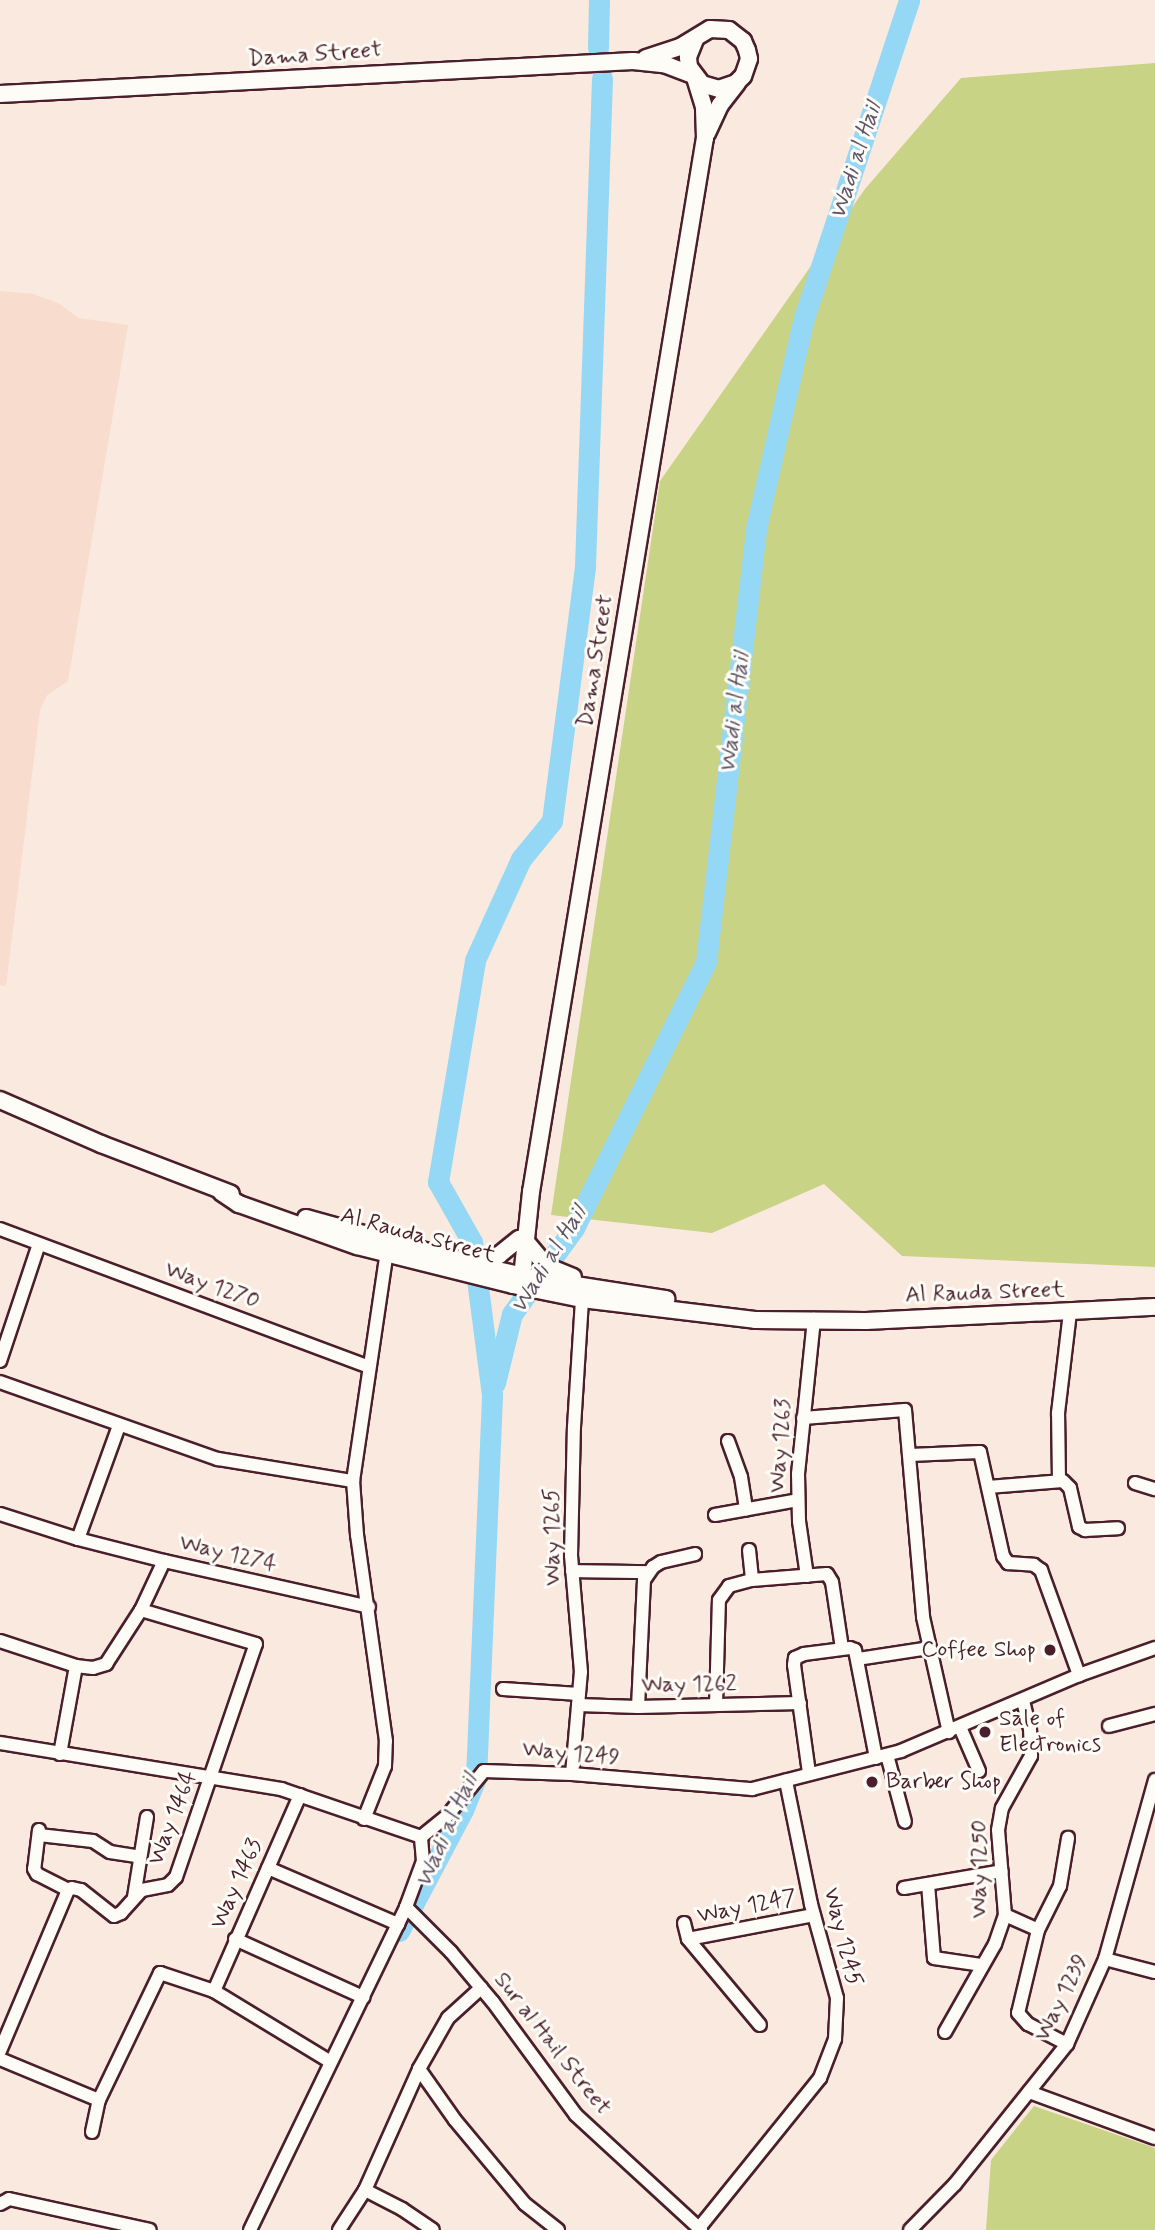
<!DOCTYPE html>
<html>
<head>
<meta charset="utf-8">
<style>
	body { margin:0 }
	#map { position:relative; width:1155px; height:2230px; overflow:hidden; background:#fae9de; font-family:Mynerve,sans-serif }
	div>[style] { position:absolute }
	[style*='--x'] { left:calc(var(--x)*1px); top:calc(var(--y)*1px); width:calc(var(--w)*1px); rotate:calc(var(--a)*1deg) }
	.built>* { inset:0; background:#f8dccd }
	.green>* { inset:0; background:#c8d386 }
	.river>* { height:21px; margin:-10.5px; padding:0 10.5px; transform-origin:10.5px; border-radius:10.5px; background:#94d8f5 }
	.roads { filter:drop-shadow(2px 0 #4a1f2b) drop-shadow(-2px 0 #4a1f2b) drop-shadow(0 2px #4a1f2b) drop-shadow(0 -2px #4a1f2b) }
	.minor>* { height:12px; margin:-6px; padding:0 6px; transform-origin:6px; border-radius:6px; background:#fdfcf7 }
	.major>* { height:16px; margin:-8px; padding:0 8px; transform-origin:8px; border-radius:8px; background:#fdfcf7 }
	.dots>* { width:19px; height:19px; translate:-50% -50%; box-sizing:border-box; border:4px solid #fdfcf7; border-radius:50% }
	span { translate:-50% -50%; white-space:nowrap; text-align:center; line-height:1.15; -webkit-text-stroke:6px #fdfcf7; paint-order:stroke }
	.street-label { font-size:23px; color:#4a1f2b }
	.poi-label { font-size:23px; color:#4a1f2b }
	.right { translate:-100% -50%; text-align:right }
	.left { translate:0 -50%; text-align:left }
	.water-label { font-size:24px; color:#605668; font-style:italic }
</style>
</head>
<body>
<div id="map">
	<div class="built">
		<div style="clip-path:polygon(0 291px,33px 294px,58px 303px,79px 318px,128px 325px,68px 681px,47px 695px,40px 710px,6px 986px,0 985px)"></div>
	</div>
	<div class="green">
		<div style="clip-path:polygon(1155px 63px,1155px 1267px,902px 1256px,824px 1184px,712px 1233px,551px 1215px,660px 481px,865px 189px,961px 78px)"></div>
		<div style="clip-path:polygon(1034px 2106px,1155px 2148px,1155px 2230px,986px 2230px,991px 2160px)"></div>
	</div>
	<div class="river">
		<div style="--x:598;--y:48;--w:48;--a:-88.8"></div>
		<div style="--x:495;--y:1383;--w:71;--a:-76.2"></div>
		<div style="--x:512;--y:1314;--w:106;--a:-54.2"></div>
		<div style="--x:574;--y:1228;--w:297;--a:-63.6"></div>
		<div style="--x:706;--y:962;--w:441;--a:-83.4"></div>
		<div style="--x:757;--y:524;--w:208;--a:-77.2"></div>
		<div style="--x:803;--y:321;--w:338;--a:-71.7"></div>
		<div style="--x:399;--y:1931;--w:137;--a:-62.1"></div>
		<div style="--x:463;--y:1810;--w:35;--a:-68"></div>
		<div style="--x:476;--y:1778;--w:383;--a:-87.6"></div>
		<div style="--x:492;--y:1395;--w:154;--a:-97.4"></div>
		<div style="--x:472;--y:1242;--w:69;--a:-119.5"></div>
		<div style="--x:438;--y:1182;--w:225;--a:-80.5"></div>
		<div style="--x:475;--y:960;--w:111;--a:-65.5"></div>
		<div style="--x:521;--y:859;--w:49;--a:-50.8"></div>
		<div style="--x:552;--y:821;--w:257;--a:-82.6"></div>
		<div style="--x:585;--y:566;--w:488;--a:-88"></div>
	</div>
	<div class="roads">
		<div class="minor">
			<div style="--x:0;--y:1229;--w:394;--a:20.5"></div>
			<div style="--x:0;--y:1361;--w:123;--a:-71.6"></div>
			<div style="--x:0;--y:1382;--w:231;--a:19.5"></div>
			<div style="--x:218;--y:1459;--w:137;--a:9.3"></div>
			<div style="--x:803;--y:1418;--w:102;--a:-4.5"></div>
			<div style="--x:905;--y:1410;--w:208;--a:85"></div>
			<div style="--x:923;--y:1617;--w:118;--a:77.3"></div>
			<div style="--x:728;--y:1441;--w:38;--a:70"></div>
			<div style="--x:741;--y:1477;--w:33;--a:81"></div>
			<div style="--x:910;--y:1455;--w:70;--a:-2.5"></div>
			<div style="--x:980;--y:1452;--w:107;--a:77.5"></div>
			<div style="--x:1003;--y:1556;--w:9;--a:54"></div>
			<div style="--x:1008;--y:1563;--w:26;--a:4"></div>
			<div style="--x:1034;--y:1565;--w:9;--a:36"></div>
			<div style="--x:1041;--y:1570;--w:112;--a:70.1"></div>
			<div style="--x:1059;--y:1481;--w:68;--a:-90.8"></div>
			<div style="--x:1058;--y:1413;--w:102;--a:-83.2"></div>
			<div style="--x:1135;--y:1483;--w:21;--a:17"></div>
			<div style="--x:988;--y:1487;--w:75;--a:-4.6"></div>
			<div style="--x:1063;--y:1481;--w:10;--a:45"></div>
			<div style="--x:1070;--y:1488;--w:40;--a:77"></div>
			<div style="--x:1079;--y:1527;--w:7;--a:27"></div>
			<div style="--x:1085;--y:1530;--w:33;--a:-3"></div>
			<div style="--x:0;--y:1514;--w:82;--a:17.8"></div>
			<div style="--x:78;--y:1539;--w:89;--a:14.3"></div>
			<div style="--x:164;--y:1561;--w:210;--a:12.6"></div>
			<div style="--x:715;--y:1515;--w:84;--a:-10.2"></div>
			<div style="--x:78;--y:1539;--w:120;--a:-70.1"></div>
			<div style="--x:749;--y:1550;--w:30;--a:84"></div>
			<div style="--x:572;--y:1571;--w:75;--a:0.8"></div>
			<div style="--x:807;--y:1576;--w:56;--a:-98.3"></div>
			<div style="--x:799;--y:1521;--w:47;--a:-91.2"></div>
			<div style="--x:798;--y:1474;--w:156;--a:-84.1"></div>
			<div style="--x:0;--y:1641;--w:80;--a:18.2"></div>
			<div style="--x:76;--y:1666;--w:17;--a:7"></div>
			<div style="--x:93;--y:1668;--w:14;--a:-17"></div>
			<div style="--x:106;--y:1664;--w:64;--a:-57.1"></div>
			<div style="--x:141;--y:1610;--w:54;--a:-64.9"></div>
			<div style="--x:858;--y:1659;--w:72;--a:-8.8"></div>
			<div style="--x:503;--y:1689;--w:76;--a:3.8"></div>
			<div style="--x:578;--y:1705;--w:60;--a:1.9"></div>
			<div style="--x:638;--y:1707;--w:162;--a:-1.4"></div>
			<div style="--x:716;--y:1705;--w:105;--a:-88.4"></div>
			<div style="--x:719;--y:1600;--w:17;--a:-54"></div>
			<div style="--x:729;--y:1586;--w:24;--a:-15"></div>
			<div style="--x:752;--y:1580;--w:75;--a:-4.6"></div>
			<div style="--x:827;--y:1574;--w:9;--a:58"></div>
			<div style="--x:832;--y:1582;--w:67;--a:81.4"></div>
			<div style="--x:638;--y:1707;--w:127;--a:-87.3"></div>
			<div style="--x:644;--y:1580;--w:16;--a:-55"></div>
			<div style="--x:653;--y:1567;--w:9;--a:-32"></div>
			<div style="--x:661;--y:1562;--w:35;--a:-13"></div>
			<div style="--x:1109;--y:1726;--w:48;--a:-14.6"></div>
			<div style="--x:960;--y:1727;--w:48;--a:66.6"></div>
			<div style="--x:0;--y:1743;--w:285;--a:9.3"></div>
			<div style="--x:281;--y:1789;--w:148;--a:18.9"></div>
			<div style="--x:421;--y:1837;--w:33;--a:-39"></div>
			<div style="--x:447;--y:1816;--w:58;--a:-50.6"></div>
			<div style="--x:484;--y:1771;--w:88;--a:2"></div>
			<div style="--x:572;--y:1774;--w:181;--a:4.8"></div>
			<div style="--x:752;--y:1789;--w:154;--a:-14.3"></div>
			<div style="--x:901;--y:1751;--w:194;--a:-23.1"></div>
			<div style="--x:1079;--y:1675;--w:81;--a:-19.6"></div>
			<div style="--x:60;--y:1754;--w:89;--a:-79.7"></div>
			<div style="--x:887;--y:1755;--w:69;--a:75"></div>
			<div style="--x:809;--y:1773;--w:109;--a:-97.9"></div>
			<div style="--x:794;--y:1665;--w:7;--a:-82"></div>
			<div style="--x:795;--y:1658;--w:10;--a:-24"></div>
			<div style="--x:804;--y:1654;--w:46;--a:-7.4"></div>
			<div style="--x:850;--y:1648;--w:5;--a:22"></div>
			<div style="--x:855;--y:1650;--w:110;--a:79"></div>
			<div style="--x:572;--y:1774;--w:102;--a:-85"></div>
			<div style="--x:581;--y:1672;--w:116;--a:-94.9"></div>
			<div style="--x:571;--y:1556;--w:129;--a:-88.7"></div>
			<div style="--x:574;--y:1427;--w:128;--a:-86.4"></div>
			<div style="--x:364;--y:1819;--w:57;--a:-68.4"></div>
			<div style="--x:385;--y:1766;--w:25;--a:-88"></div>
			<div style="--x:386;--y:1741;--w:208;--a:-98"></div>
			<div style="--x:357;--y:1535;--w:54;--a:-94.2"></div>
			<div style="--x:353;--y:1481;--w:239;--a:-81.6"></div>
			<div style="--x:39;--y:1830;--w:39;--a:97"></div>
			<div style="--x:34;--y:1869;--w:6;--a:59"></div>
			<div style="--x:37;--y:1874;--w:35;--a:27"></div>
			<div style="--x:39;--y:1835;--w:54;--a:6.3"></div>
			<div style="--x:93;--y:1841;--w:20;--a:33"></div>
			<div style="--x:110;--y:1852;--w:30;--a:9"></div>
			<div style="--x:268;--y:1868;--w:142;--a:23.3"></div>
			<div style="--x:928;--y:1884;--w:74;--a:85.4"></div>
			<div style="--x:934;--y:1958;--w:49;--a:8.3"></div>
			<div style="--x:904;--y:1888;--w:99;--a:-9.8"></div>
			<div style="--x:68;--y:1890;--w:4;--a:-27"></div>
			<div style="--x:72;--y:1888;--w:9;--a:13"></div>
			<div style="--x:81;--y:1890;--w:42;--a:38.2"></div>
			<div style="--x:114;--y:1916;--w:8;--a:-23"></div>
			<div style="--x:121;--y:1913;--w:31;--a:-48"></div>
			<div style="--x:142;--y:1890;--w:26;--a:-11"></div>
			<div style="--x:168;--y:1885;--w:11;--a:-45"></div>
			<div style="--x:176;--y:1877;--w:246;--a:-71.1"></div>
			<div style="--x:256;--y:1644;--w:120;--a:-163.5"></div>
			<div style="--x:134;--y:1897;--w:81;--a:-80.8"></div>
			<div style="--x:406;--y:1907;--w:64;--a:45"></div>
			<div style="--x:451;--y:1952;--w:65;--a:50"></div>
			<div style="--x:493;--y:2002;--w:140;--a:53.7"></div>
			<div style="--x:576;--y:2115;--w:170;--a:42.6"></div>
			<div style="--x:1005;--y:1915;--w:36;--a:24"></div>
			<div style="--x:1038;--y:1930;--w:85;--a:103.5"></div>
			<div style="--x:1018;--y:2013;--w:15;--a:48"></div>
			<div style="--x:1028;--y:2024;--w:44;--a:27.1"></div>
			<div style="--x:684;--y:1923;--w:16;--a:76"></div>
			<div style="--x:688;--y:1939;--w:112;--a:50.1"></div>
			<div style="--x:1038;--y:1930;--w:49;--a:-63.4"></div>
			<div style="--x:1060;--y:1886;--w:49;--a:-80.5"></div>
			<div style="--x:235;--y:1939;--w:141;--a:24.4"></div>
			<div style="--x:688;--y:1939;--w:128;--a:-10.8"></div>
			<div style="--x:1105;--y:1959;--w:52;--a:14.6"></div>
			<div style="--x:214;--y:1991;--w:214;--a:-66.3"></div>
			<div style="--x:945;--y:2032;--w:101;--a:-60.4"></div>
			<div style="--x:995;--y:1944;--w:31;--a:-71"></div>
			<div style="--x:1005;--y:1915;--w:85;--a:-94.7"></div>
			<div style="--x:998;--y:1830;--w:22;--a:-80"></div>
			<div style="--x:1002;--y:1808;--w:60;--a:-60.9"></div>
			<div style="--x:1031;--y:1756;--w:27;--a:-92"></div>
			<div style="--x:1030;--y:1729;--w:30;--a:-104"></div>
			<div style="--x:0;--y:2051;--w:175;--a:-67.1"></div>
			<div style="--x:0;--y:2059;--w:107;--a:22.5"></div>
			<div style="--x:419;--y:2069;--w:62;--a:54.8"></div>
			<div style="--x:455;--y:2120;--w:109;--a:50.2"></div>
			<div style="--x:525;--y:2204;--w:42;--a:38.2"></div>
			<div style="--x:1029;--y:2092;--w:134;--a:20.1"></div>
			<div style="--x:92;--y:2132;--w:33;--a:-78"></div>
			<div style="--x:99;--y:2100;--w:141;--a:-64.3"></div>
			<div style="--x:160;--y:1973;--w:57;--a:18.4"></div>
			<div style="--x:214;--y:1991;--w:135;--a:31.3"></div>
			<div style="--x:365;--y:2190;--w:42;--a:27.2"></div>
			<div style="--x:402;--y:2209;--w:37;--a:34"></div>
			<div style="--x:0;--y:2204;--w:10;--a:-29"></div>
			<div style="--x:9;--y:2199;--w:144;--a:12.4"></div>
			<div style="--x:699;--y:2228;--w:193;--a:-51.1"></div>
			<div style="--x:820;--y:2078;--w:42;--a:-69"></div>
			<div style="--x:835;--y:2039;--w:41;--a:-87.2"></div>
			<div style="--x:837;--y:1998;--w:98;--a:-105.5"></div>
			<div style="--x:811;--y:1904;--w:126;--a:-101.5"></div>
			<div style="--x:250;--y:2230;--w:359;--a:-64.2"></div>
			<div style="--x:406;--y:1907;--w:49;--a:-69.7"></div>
			<div style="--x:423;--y:1861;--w:24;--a:-95"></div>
			<div style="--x:339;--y:2230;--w:48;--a:-57"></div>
			<div style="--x:365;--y:2190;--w:133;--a:-65.9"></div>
			<div style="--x:419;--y:2069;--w:59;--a:-60.4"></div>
			<div style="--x:448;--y:2018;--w:45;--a:-42.3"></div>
			<div style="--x:910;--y:2230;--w:64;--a:-45.6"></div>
			<div style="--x:955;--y:2184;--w:179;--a:-51.3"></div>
			<div style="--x:1067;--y:2044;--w:93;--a:-65.9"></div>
			<div style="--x:1105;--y:1959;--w:186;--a:-74.4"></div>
		</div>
		<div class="major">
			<div style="--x:646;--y:58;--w:36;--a:-18"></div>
			<div style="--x:680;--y:47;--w:35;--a:-31"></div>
			<div style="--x:710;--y:29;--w:19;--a:3"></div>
			<div style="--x:729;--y:30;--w:18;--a:38"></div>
			<div style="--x:743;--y:41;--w:10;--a:66"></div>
			<div style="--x:747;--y:50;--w:9;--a:77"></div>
			<div style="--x:749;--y:59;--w:18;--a:109"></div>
			<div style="--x:743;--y:76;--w:10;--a:135"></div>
			<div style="--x:736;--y:83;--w:18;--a:161"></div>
			<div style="--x:719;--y:89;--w:18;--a:-164"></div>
			<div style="--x:702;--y:84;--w:21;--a:-127"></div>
			<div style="--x:689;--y:67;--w:10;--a:-96"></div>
			<div style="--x:688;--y:57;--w:18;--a:-68"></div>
			<div style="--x:0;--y:94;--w:634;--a:-2.98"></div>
			<div style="--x:633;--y:61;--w:31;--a:6"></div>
			<div style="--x:664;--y:64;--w:31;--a:21"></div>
			<div style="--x:707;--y:133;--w:31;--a:-65"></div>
			<div style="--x:720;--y:105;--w:28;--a:-52"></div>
			<div style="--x:0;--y:1100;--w:110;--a:23.5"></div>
			<div style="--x:101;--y:1144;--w:139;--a:21"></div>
			<div style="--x:221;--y:1192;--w:22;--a:34"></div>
			<div style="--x:239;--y:1204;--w:125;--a:19.6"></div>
			<div style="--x:357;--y:1246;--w:161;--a:14"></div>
			<div style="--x:513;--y:1285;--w:70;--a:11.5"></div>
			<div style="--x:582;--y:1299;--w:174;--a:6.9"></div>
			<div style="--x:755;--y:1320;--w:111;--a:0.5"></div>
			<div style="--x:866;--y:1321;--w:289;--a:-2.8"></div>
			<div style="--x:306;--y:1218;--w:175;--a:15.5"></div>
			<div style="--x:475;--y:1265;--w:64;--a:12.7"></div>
			<div style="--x:537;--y:1279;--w:131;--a:8.8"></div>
			<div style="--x:527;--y:1243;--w:30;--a:50"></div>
			<div style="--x:546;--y:1266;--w:29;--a:22"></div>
			<div style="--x:477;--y:1264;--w:24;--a:-22"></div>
			<div style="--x:499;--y:1255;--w:26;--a:-39"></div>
			<div style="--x:521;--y:1287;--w:96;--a:-84"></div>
			<div style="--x:531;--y:1192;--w:1068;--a:-80.63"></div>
			<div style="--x:705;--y:138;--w:31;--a:-92"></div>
			<div style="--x:704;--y:107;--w:30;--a:-107"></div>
		</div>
	</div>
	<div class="dots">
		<div style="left:1050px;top:1650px;background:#4a1f2b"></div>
		<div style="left:985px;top:1732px;background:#4a1f2b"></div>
		<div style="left:872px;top:1782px;background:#4a1f2b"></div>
	</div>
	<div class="street-label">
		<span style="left:315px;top:55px;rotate:-4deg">Dama Street</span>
		<span style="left:596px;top:661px;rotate:-81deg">Dama Street</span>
		<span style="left:418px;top:1236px;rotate:15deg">Al Rauda Street</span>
		<span style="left:212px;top:1286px;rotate:20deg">Way 1270</span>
		<span style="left:985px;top:1293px;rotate:-2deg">Al Rauda Street</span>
		<span style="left:781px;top:1446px;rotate:-86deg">Way 1263</span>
		<span style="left:553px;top:1537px;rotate:-91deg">Way 1265</span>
		<span style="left:228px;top:1554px;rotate:13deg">Way 1274</span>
		<span style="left:689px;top:1685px;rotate:-1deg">Way 1262</span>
		<span style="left:571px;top:1754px;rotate:5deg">Way 1249</span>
		<span style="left:173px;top:1818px;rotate:-69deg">Way 1464</span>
		<span style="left:980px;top:1869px;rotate:-90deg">Way 1250</span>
		<span style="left:237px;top:1884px;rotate:-66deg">Way 1463</span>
		<span style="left:747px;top:1907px;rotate:-11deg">Way 1247</span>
		<span style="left:842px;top:1937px;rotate:76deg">Way 1245</span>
		<span style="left:1062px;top:1998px;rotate:-64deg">Way 1239</span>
		<span style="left:552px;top:2044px;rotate:52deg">Sur al Hail Street</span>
	</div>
	<div class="poi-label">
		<span class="right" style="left:1036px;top:1650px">Coffee Shop</span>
		<span class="left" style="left:999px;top:1732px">Sale of<br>Electronics</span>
		<span class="left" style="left:886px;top:1782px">Barber Shop</span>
	</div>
	<div class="water-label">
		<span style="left:856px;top:161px;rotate:-72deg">Wadi al Hail</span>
		<span style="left:735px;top:713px;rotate:-83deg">Wadi al Hail</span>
		<span style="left:549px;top:1260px;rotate:-58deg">Wadi al Hail</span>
		<span style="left:447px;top:1831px;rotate:-66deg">Wadi al Hail</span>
	</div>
</div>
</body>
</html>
